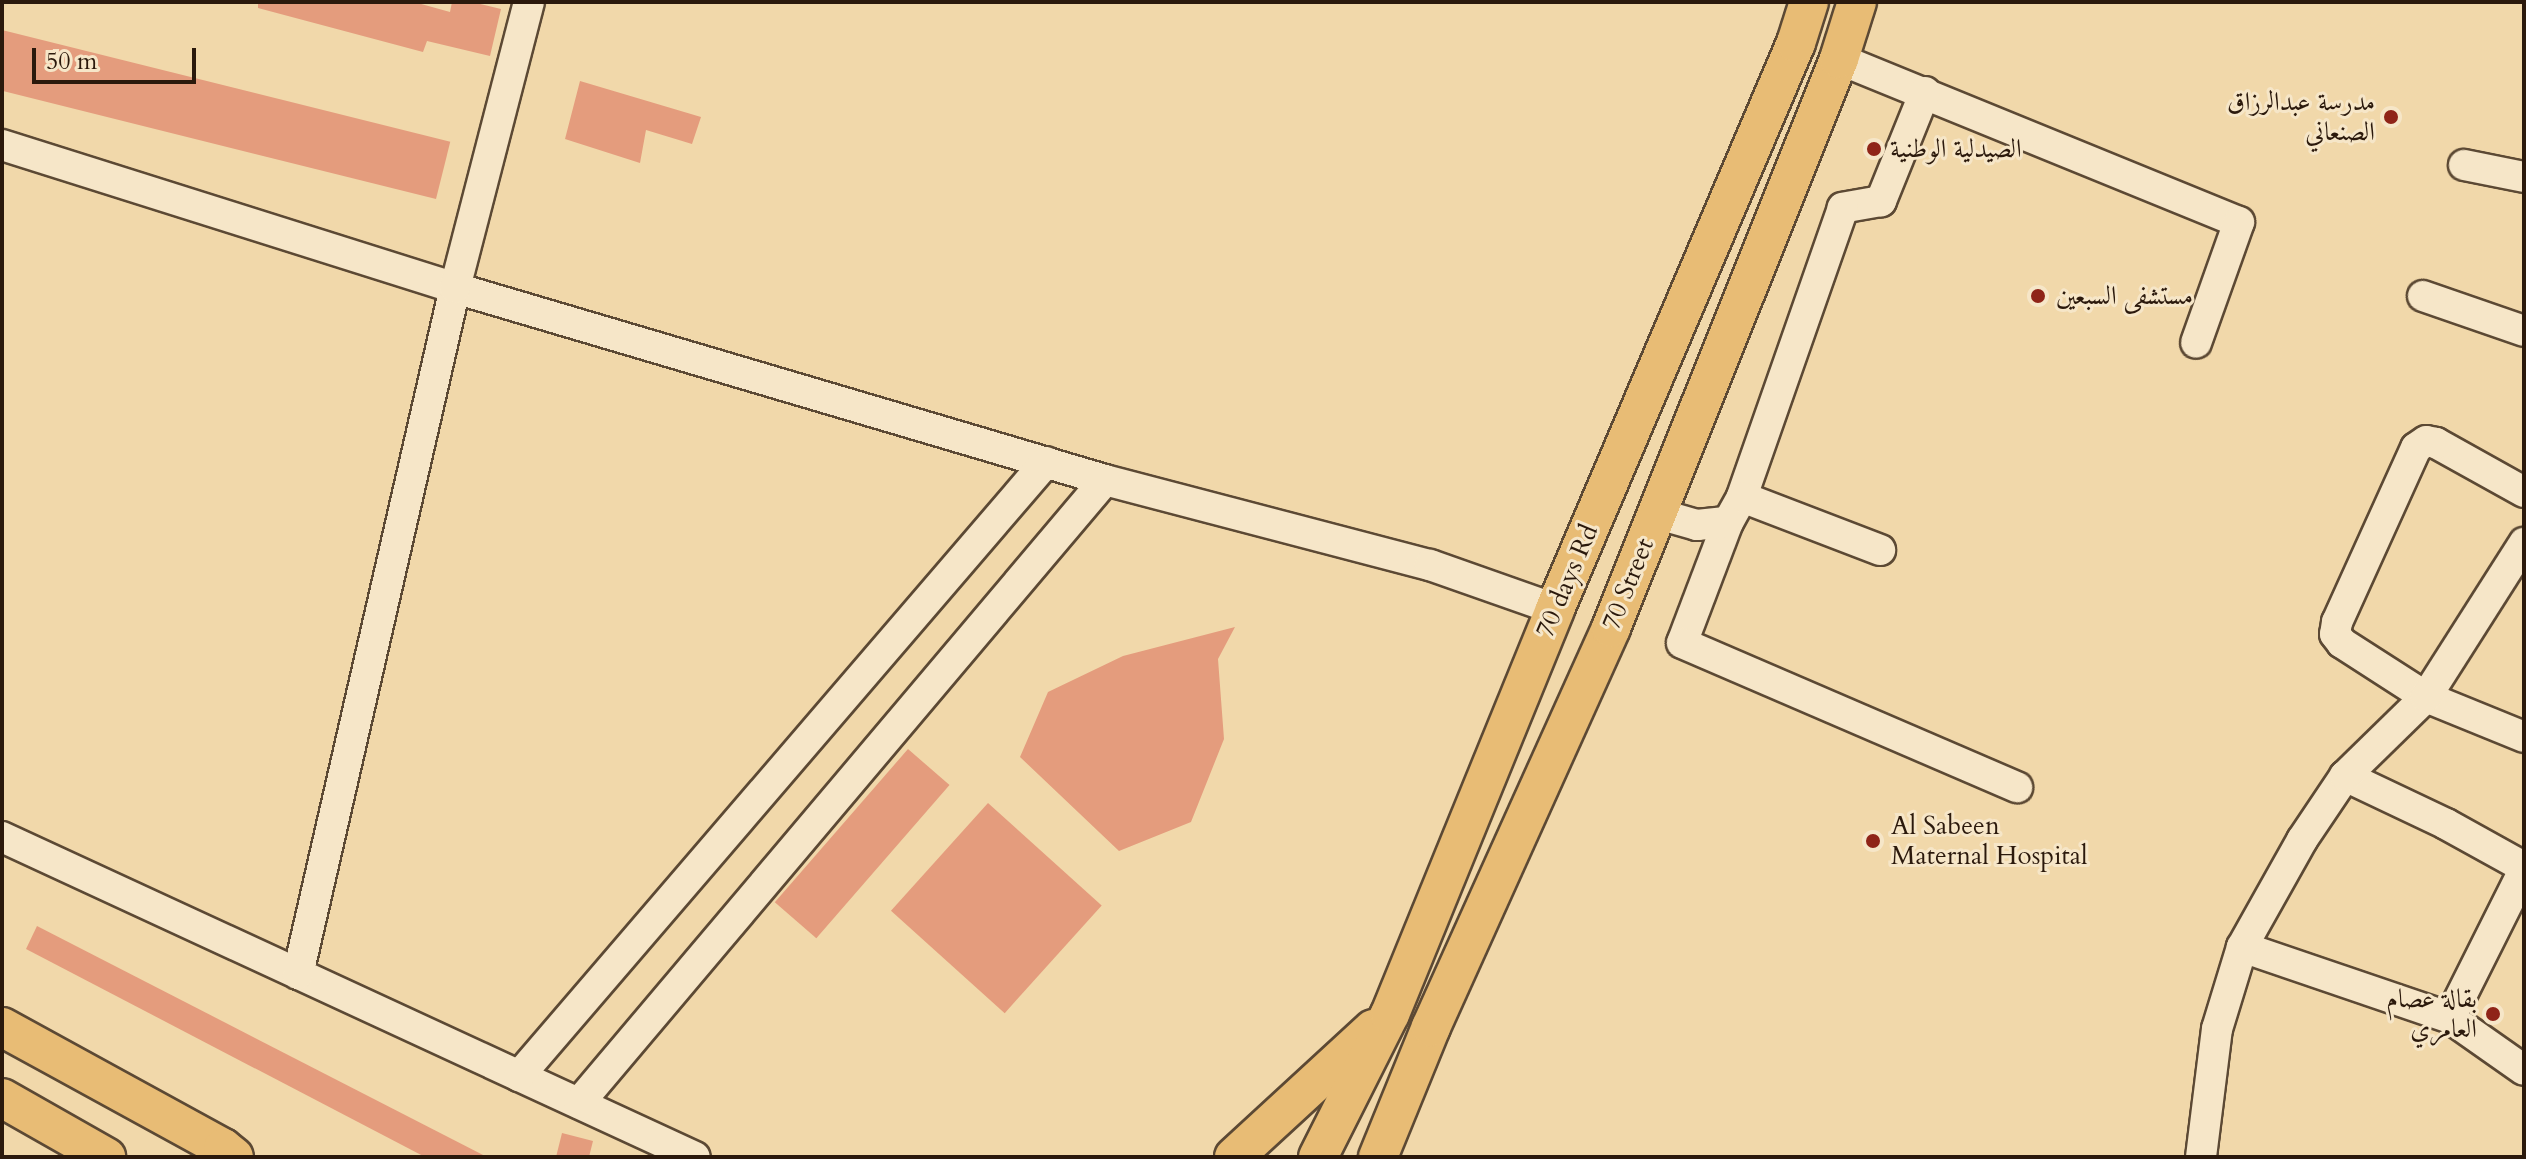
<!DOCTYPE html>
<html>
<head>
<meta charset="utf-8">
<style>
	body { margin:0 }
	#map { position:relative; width:2526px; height:1159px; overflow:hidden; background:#f1d8aa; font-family:Cardo,Amiri,serif }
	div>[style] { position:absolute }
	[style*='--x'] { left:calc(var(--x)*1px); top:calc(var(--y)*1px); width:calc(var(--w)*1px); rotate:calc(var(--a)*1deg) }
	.building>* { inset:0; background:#e49c7d; transform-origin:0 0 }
	.roads { filter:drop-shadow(2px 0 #5c4934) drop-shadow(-2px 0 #5c4934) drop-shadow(0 2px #5c4934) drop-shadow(0 -2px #5c4934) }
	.minor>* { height:30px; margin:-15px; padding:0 15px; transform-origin:15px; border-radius:15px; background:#f6e6c8 }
	.major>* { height:38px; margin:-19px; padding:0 19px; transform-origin:19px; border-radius:19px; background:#e8bc75 }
	.dots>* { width:22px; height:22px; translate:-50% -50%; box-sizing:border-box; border:4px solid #f6e6c8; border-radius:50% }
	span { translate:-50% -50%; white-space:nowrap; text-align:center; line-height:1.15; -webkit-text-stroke:6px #f6e6c8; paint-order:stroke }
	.poi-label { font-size:26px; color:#2b190c }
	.right { translate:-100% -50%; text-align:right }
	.left { translate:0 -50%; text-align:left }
	.street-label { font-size:26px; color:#2b190c }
	.frame { position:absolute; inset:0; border:4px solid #2b190c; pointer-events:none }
	.scale { position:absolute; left:32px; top:48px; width:164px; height:36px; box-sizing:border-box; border:4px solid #2b190c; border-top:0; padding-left:10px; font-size:24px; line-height:28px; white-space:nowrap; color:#2b190c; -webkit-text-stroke:6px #f6e6c8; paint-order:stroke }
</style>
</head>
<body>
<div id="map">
	<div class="building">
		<div style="clip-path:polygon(258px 2px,414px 2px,450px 12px,452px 2px,472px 2px,501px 9px,490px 56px,427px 41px,423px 52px,258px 8px)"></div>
		<div style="left:2px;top:30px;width:462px;height:59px;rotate:14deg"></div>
		<div style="clip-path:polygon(580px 81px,701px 117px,692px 144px,646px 130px,640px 163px,565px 139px)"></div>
		<div style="clip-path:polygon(1235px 627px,1218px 659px,1224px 739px,1191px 822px,1119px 851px,1020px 757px,1048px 692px,1123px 656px)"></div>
		<div style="left:908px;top:749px;width:55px;height:203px;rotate:41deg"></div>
		<div style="left:988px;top:803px;width:153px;height:145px;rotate:42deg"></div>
		<div style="clip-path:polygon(37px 926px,487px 1157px,425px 1157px,26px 949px)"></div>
		<div style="clip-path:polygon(562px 1133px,593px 1141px,589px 1157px,556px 1157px)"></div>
	</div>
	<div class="roads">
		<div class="minor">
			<div style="--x:1839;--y:59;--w:432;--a:22.2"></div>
			<div style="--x:2239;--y:222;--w:128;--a:109.6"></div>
			<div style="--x:1925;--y:92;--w:118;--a:112"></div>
			<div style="--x:1881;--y:201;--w:39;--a:170"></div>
			<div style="--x:1843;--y:208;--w:306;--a:109.3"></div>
			<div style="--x:1742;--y:497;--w:29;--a:119"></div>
			<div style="--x:1728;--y:522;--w:129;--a:110.8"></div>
			<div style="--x:1682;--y:643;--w:365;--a:23.3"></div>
			<div style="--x:2;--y:145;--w:475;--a:17.5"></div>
			<div style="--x:455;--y:288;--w:678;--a:16.46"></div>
			<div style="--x:1105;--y:480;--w:336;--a:14.7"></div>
			<div style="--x:1430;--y:565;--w:133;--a:19.4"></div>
			<div style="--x:2464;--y:165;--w:61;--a:11.3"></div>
			<div style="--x:2423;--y:296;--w:107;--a:19.1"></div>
			<div style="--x:2524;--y:492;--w:101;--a:-150.9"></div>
			<div style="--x:2436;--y:443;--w:10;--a:-169"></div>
			<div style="--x:2426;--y:441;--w:12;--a:145"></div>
			<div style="--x:2416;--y:448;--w:191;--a:114.4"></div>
			<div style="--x:2337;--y:622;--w:12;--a:99"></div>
			<div style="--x:2335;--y:634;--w:11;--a:52"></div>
			<div style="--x:2342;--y:643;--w:100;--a:32.7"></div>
			<div style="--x:2426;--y:697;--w:106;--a:22.2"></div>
			<div style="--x:1742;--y:497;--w:148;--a:21"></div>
			<div style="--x:1655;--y:513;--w:44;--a:15.9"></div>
			<div style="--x:1697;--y:525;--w:31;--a:-6"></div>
			<div style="--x:2345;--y:776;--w:112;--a:25.4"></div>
			<div style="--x:2446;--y:824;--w:89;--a:28.9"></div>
			<div style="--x:2;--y:837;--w:763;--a:24.79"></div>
			<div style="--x:2242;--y:947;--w:220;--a:18.8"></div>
			<div style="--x:2450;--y:1018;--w:90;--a:35.1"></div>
			<div style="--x:298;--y:974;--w:704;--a:-77.11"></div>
			<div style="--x:455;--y:288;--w:295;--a:-75.5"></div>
			<div style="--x:2450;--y:1018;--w:165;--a:-63.4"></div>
			<div style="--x:519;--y:1076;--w:809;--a:-49.36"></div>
			<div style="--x:579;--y:1103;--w:815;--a:-49.83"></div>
			<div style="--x:2201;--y:1157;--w:129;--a:-82.9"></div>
			<div style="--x:2217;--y:1029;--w:86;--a:-73"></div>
			<div style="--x:2242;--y:947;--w:123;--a:-60.7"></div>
			<div style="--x:2302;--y:840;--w:77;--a:-56.1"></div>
			<div style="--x:2345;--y:776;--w:113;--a:-44.3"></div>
			<div style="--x:2426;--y:697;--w:183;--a:-57.5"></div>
		</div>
		<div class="major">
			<div style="--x:2;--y:1027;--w:252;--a:28.7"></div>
			<div style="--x:223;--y:1148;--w:14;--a:39"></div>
			<div style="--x:2;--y:1098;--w:120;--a:29.6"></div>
			<div style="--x:1234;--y:1157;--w:189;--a:-42.6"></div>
			<div style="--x:1318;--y:1157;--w:160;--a:-63.3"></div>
			<div style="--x:1390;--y:1014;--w:437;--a:-67.8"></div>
			<div style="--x:1555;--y:609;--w:615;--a:-66.94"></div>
			<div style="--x:1796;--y:43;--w:43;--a:-72.4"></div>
			<div style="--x:1378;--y:1157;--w:140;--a:-67.8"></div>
			<div style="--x:1431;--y:1027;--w:438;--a:-65.7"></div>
			<div style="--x:1611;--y:628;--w:613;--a:-68.16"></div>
			<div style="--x:1839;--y:59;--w:60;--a:-72.5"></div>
		</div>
	</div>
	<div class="dots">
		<div style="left:2391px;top:117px;background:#8f2418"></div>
		<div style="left:1874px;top:149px;background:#8f2418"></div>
		<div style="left:2038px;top:296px;background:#8f2418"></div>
		<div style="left:1873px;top:841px;background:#8f2418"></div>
		<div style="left:2493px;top:1014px;background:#8f2418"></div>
	</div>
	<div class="poi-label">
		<span class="right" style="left:2375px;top:117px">مدرسة عبدالرزاق<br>الصنعاني</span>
		<span class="left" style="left:1890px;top:149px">الصيدلية الوطنية</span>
		<span class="left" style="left:2056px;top:296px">مستشفى السبعين</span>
		<span class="left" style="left:1891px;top:841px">Al Sabeen<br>Maternal Hospital</span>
		<span class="right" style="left:2477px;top:1014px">بقالة عصام<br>العامري</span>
	</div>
	<div class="street-label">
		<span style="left:1567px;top:581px;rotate:-67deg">70 days Rd</span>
		<span style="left:1628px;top:584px;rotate:-68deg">70 Street</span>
	</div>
	<div class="frame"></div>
	<div class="scale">50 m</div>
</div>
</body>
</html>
